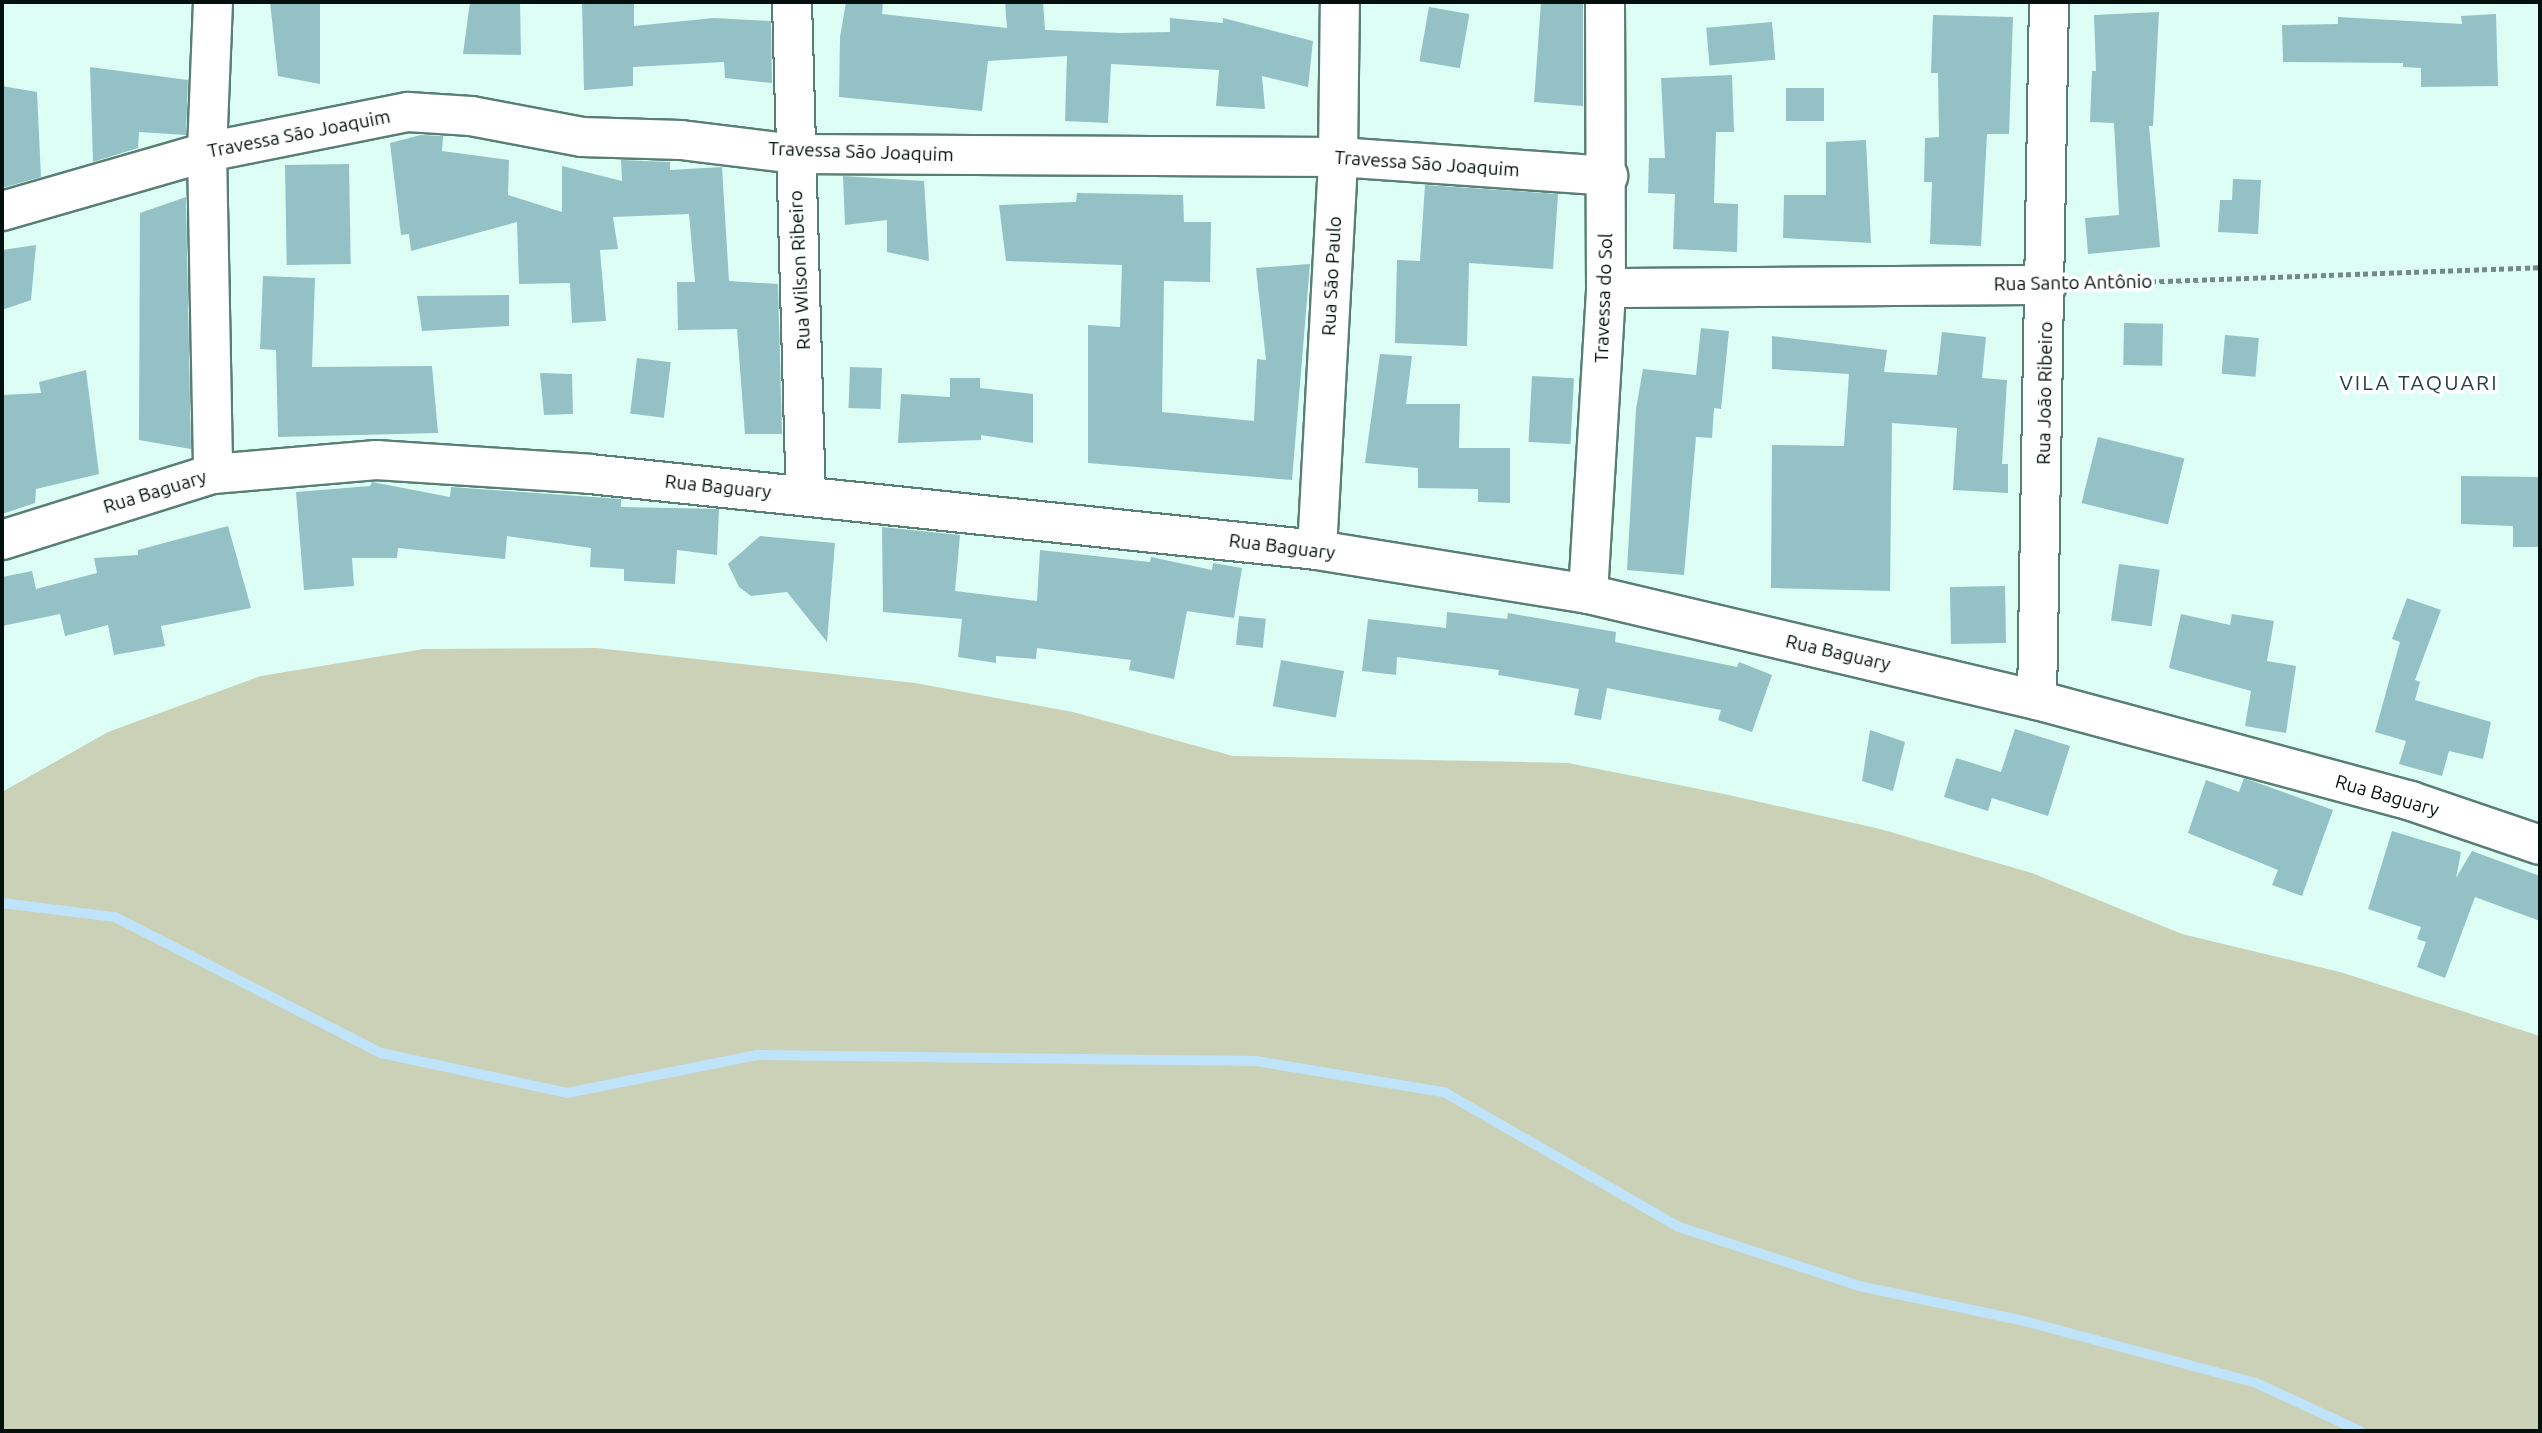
<!DOCTYPE html>
<html>
<head>
<meta charset="utf-8">
<style>
	body { margin:0 }
	#map { position:relative; width:2542px; height:1433px; overflow:hidden; background:#ddfef4; font-family:Ubuntu,sans-serif }
	div>[style] { position:absolute }
	[style*='--x'] { left:calc(var(--x)*1px); top:calc(var(--y)*1px); width:calc(var(--w)*1px); rotate:calc(var(--a)*1deg) }
	.green>* { inset:0; background:#cbd1b7 }
	.stream>* { height:10px; margin:-5px; padding:0 5px; transform-origin:5px; border-radius:5px; background:#bfe3f8 }
	.building>* { inset:0; background:#94c1c6; transform-origin:0 0 }
	.path>* { height:4.5px; margin-top:-2.25px; transform-origin:0; background:repeating-linear-gradient(90deg,#748b84 0 5px,transparent 0 8.5px) }
	.roads { filter:drop-shadow(2px 0 #597e74) drop-shadow(-2px 0 #597e74) drop-shadow(0 2px #597e74) drop-shadow(0 -2px #597e74) }
	.minor>* { height:38px; margin:-19px; padding:0 19px; transform-origin:19px; border-radius:19px; background:#fff }
	span { translate:-50% -50%; white-space:nowrap; text-align:center; line-height:1.15; -webkit-text-stroke:7px #fff; paint-order:stroke }
	.street-label { font-size:19px; color:#03100d }
	.neighbourhood-label { font-size:21px; color:#1e4239; letter-spacing:2px }
	.frame { position:absolute; inset:0; border:4px solid #03100d; pointer-events:none }
</style>
</head>
<body>
<div id="map">
	<div class="green">
		<div style="clip-path:polygon(597px 648px,915px 683px,1073px 712px,1233px 756px,1568px 763px,1724px 794px,1880px 829px,2032px 873px,2182px 934px,2340px 972px,2540px 1036px,2540px 1431px,2px 1431px,2px 792px,108px 732px,261px 676px,424px 649px)"></div>
	</div>
	<div class="stream">
		<div style="--x:2;--y:903;--w:114;--a:7.1"></div>
		<div style="--x:115;--y:917;--w:299;--a:27.1"></div>
		<div style="--x:381;--y:1053;--w:190;--a:12.1"></div>
		<div style="--x:567;--y:1093;--w:194;--a:-11.3"></div>
		<div style="--x:757;--y:1055;--w:499;--a:0.7"></div>
		<div style="--x:1256;--y:1061;--w:191;--a:9.4"></div>
		<div style="--x:1444;--y:1092;--w:271;--a:29.9"></div>
		<div style="--x:1679;--y:1227;--w:189;--a:18.1"></div>
		<div style="--x:1859;--y:1286;--w:165;--a:11.9"></div>
		<div style="--x:2020;--y:1320;--w:244;--a:14.9"></div>
		<div style="--x:2256;--y:1383;--w:115;--a:24.8"></div>
	</div>
	<div class="building">
		<div style="clip-path:polygon(270px 2px,320px 2px,320px 84px,278px 76px)"></div>
		<div style="clip-path:polygon(470px 2px,520px 2px,521px 55px,463px 54px)"></div>
		<div style="clip-path:polygon(582px 2px,634px 2px,634px 26px,714px 18px,771px 21px,772px 83px,725px 78px,724px 62px,633px 67px,633px 86px,584px 90px)"></div>
		<div style="clip-path:polygon(846px 2px,883px 2px,882px 14px,1007px 28px,1005px 2px,1043px 2px,1045px 30px,1120px 33px,1170px 32px,1170px 18px,1223px 23px,1223px 18px,1313px 41px,1308px 87px,1262px 76px,1265px 109px,1216px 106px,1219px 70px,1111px 64px,1108px 123px,1065px 121px,1067px 56px,988px 61px,982px 111px,839px 97px,840px 37px)"></div>
		<div style="clip-path:polygon(1541px 2px,1583px 4px,1583px 106px,1534px 102px)"></div>
		<div style="left:1429px;top:7px;width:41px;height:55px;rotate:10deg"></div>
		<div style="clip-path:polygon(2159px 12px,2153px 126px,2149px 126px,2160px 247px,2088px 254px,2085px 218px,2119px 215px,2114px 123px,2090px 122px,2092px 71px,2096px 71px,2094px 15px)"></div>
		<div style="clip-path:polygon(2496px 14px,2498px 86px,2421px 87px,2421px 68px,2403px 67px,2403px 63px,2283px 62px,2282px 25px,2338px 24px,2338px 17px,2462px 24px,2461px 16px)"></div>
		<div style="clip-path:polygon(1933px 15px,2013px 17px,2009px 134px,1987px 134px,1981px 246px,1930px 244px,1932px 182px,1924px 182px,1925px 138px,1939px 137px,1938px 73px,1931px 73px)"></div>
		<div style="left:1772px;top:22px;width:38px;height:66px;rotate:85deg"></div>
		<div style="clip-path:polygon(90px 67px,188px 80px,186px 135px,139px 132px,138px 148px,93px 162px)"></div>
		<div style="clip-path:polygon(1732px 75px,1734px 132px,1716px 132px,1714px 203px,1738px 204px,1737px 252px,1673px 249px,1675px 194px,1648px 193px,1649px 158px,1665px 158px,1661px 78px)"></div>
		<div style="clip-path:polygon(2px 86px,37px 92px,41px 177px,2px 188px)"></div>
		<div style="left:1786px;top:88px;width:38px;height:33px"></div>
		<div style="clip-path:polygon(421px 135px,443px 136px,442px 151px,509px 160px,508px 195px,562px 212px,562px 166px,622px 181px,621px 160px,670px 162px,670px 170px,722px 167px,729px 281px,778px 284px,782px 434px,745px 434px,737px 329px,678px 330px,677px 282px,695px 282px,689px 214px,613px 217px,618px 249px,600px 250px,606px 321px,572px 323px,570px 283px,519px 284px,517px 222px,411px 251px,409px 234px,401px 235px,390px 143px)"></div>
		<div style="clip-path:polygon(1866px 140px,1871px 243px,1783px 238px,1784px 195px,1826px 195px,1826px 142px)"></div>
		<div style="left:349px;top:164px;width:100px;height:64px;rotate:89deg"></div>
		<div style="clip-path:polygon(843px 176px,924px 181px,929px 261px,887px 252px,887px 220px,845px 225px)"></div>
		<div style="clip-path:polygon(2233px 179px,2261px 180px,2258px 234px,2218px 232px,2220px 200px,2232px 200px)"></div>
		<div style="clip-path:polygon(1425px 185px,1558px 194px,1553px 269px,1469px 263px,1467px 346px,1395px 343px,1397px 260px,1420px 261px)"></div>
		<div style="clip-path:polygon(1077px 193px,1183px 195px,1184px 222px,1211px 222px,1210px 282px,1164px 281px,1162px 412px,1254px 421px,1257px 359px,1266px 360px,1256px 268px,1310px 264px,1292px 480px,1088px 463px,1088px 325px,1120px 327px,1122px 265px,1006px 261px,999px 205px,1076px 202px)"></div>
		<div style="clip-path:polygon(186px 197px,191px 449px,139px 440px,140px 213px)"></div>
		<div style="clip-path:polygon(36px 245px,31px 300px,2px 310px,2px 250px)"></div>
		<div style="clip-path:polygon(263px 276px,315px 278px,312px 367px,432px 366px,438px 433px,278px 437px,276px 350px,260px 349px)"></div>
		<div style="clip-path:polygon(509px 295px,509px 326px,422px 331px,417px 296px)"></div>
		<div style="left:2124px;top:323px;width:39px;height:42px;rotate:1deg"></div>
		<div style="clip-path:polygon(1701px 328px,1729px 331px,1721px 409px,1714px 408px,1712px 438px,1696px 437px,1684px 575px,1627px 570px,1636px 409px,1643px 369px,1696px 375px)"></div>
		<div style="clip-path:polygon(1942px 332px,1986px 337px,1982px 378px,2007px 380px,2002px 464px,2008px 464px,2008px 493px,1953px 490px,1957px 428px,1892px 423px,1890px 591px,1771px 588px,1772px 445px,1844px 446px,1849px 374px,1772px 369px,1772px 336px,1887px 350px,1884px 372px,1937px 375px)"></div>
		<div style="left:2225px;top:335px;width:34px;height:39px;rotate:5deg"></div>
		<div style="clip-path:polygon(1380px 354px,1412px 356px,1406px 404px,1460px 404px,1459px 448px,1510px 448px,1510px 503px,1478px 502px,1478px 489px,1418px 488px,1418px 468px,1365px 463px)"></div>
		<div style="left:637px;top:358px;width:34px;height:56px;rotate:7deg"></div>
		<div style="left:850px;top:367px;width:32px;height:41px;rotate:2deg"></div>
		<div style="clip-path:polygon(86px 370px,99px 474px,36px 489px,35px 503px,2px 514px,2px 395px,41px 393px,39px 382px)"></div>
		<div style="clip-path:polygon(540px 373px,572px 374px,573px 414px,544px 415px)"></div>
		<div style="left:1532px;top:376px;width:42px;height:66px;rotate:3deg"></div>
		<div style="clip-path:polygon(950px 378px,980px 378px,980px 388px,1033px 394px,1033px 443px,981px 435px,981px 440px,898px 443px,901px 394px,950px 397px)"></div>
		<div style="left:2098px;top:437px;width:89px;height:68px;rotate:14deg"></div>
		<div style="clip-path:polygon(2461px 476px,2540px 477px,2540px 547px,2513px 547px,2513px 526px,2461px 524px)"></div>
		<div style="clip-path:polygon(372px 482px,450px 497px,451px 487px,621px 499px,621px 507px,719px 509px,717px 555px,677px 550px,675px 584px,624px 581px,624px 569px,590px 567px,591px 548px,507px 536px,505px 559px,398px 548px,397px 558px,352px 558px,354px 586px,304px 590px,296px 492px,370px 486px)"></div>
		<div style="clip-path:polygon(228px 526px,251px 608px,161px 626px,165px 646px,114px 655px,108px 625px,65px 636px,60px 614px,2px 626px,2px 577px,32px 571px,36px 589px,97px 573px,94px 558px,138px 555px,138px 550px)"></div>
		<div style="clip-path:polygon(882px 527px,960px 535px,955px 591px,1037px 601px,1040px 550px,1150px 562px,1151px 557px,1212px 570px,1213px 563px,1242px 568px,1234px 618px,1187px 611px,1174px 679px,1129px 670px,1131px 660px,1037px 648px,1036px 659px,996px 656px,996px 663px,958px 657px,962px 619px,883px 612px)"></div>
		<div style="clip-path:polygon(760px 536px,835px 543px,827px 642px,787px 592px,751px 596px,739px 587px,728px 564px)"></div>
		<div style="left:2119px;top:564px;width:41px;height:57px;rotate:8deg"></div>
		<div style="left:2005px;top:586px;width:57px;height:55px;rotate:89deg"></div>
		<div style="clip-path:polygon(2407px 598px,2441px 610px,2415px 680px,2420px 682px,2415px 700px,2491px 722px,2483px 759px,2449px 751px,2442px 776px,2399px 764px,2406px 741px,2375px 732px,2400px 642px,2392px 639px)"></div>
		<div style="clip-path:polygon(1447px 612px,1507px 619px,1508px 613px,1616px 632px,1615px 642px,1737px 667px,1739px 662px,1772px 675px,1752px 732px,1718px 720px,1721px 710px,1607px 688px,1601px 720px,1574px 715px,1579px 689px,1498px 675px,1499px 670px,1397px 657px,1396px 675px,1362px 671px,1368px 619px,1446px 628px)"></div>
		<div style="clip-path:polygon(2181px 614px,2230px 625px,2232px 614px,2274px 621px,2267px 661px,2296px 666px,2286px 733px,2245px 726px,2251px 691px,2169px 668px)"></div>
		<div style="left:1239px;top:616px;width:27px;height:29px;rotate:6deg"></div>
		<div style="left:1281px;top:660px;width:64px;height:47px;rotate:10deg"></div>
		<div style="clip-path:polygon(2015px 729px,2070px 746px,2048px 816px,1992px 798px,1988px 811px,1944px 797px,1956px 758px,2001px 772px)"></div>
		<div style="clip-path:polygon(1870px 730px,1905px 742px,1893px 791px,1862px 781px)"></div>
		<div style="clip-path:polygon(2244px 778px,2333px 810px,2302px 896px,2272px 885px,2278px 870px,2188px 833px,2206px 780px,2239px 792px)"></div>
		<div style="clip-path:polygon(2392px 831px,2461px 852px,2456px 878px,2472px 851px,2540px 876px,2540px 921px,2475px 897px,2445px 978px,2417px 967px,2426px 942px,2417px 939px,2421px 927px,2368px 909px)"></div>
	</div>
	<div class="path">
		<div style="--x:2083;--y:284;--w:457;--a:-2.1"></div>
	</div>
	<div class="roads">
		<div class="minor">
			<div style="--x:213;--y:2;--w:150;--a:92.3"></div>
			<div style="--x:207;--y:152;--w:322;--a:88.9"></div>
			<div style="--x:792;--y:2;--w:494;--a:88.4"></div>
			<div style="--x:2;--y:211;--w:213;--a:-16.1"></div>
			<div style="--x:207;--y:152;--w:205;--a:-11.3"></div>
			<div style="--x:408;--y:112;--w:63;--a:3.6"></div>
			<div style="--x:471;--y:116;--w:113;--a:10.7"></div>
			<div style="--x:582;--y:137;--w:99;--a:1.7"></div>
			<div style="--x:681;--y:140;--w:115;--a:7"></div>
			<div style="--x:795;--y:154;--w:543;--a:0.32"></div>
			<div style="--x:1338;--y:157;--w:271;--a:4"></div>
			<div style="--x:1606;--y:288;--w:441;--a:-0.4"></div>
			<div style="--x:2;--y:540;--w:221;--a:-17.4"></div>
			<div style="--x:213;--y:474;--w:164;--a:-4.9"></div>
			<div style="--x:376;--y:460;--w:214;--a:3.7"></div>
			<div style="--x:590;--y:474;--w:731;--a:5.97"></div>
			<div style="--x:1317;--y:550;--w:275;--a:9.2"></div>
			<div style="--x:1588;--y:594;--w:461;--a:13.3"></div>
			<div style="--x:2037;--y:700;--w:387;--a:15.1"></div>
			<div style="--x:2411;--y:801;--w:136;--a:18.8"></div>
			<div style="--x:1317;--y:550;--w:394;--a:-86.9"></div>
			<div style="--x:1338;--y:157;--w:155;--a:-89.3"></div>
			<div style="--x:1588;--y:594;--w:307;--a:-86.6"></div>
			<div style="--x:1606;--y:288;--w:286;--a:-90.2"></div>
			<div style="--x:2037;--y:700;--w:698;--a:-89.02"></div>
		</div>
	</div>
	<div class="street-label">
		<span style="left:299px;top:134px;rotate:-11deg">Travessa São Joaquim</span>
		<span style="left:861px;top:152px;rotate:2deg">Travessa São Joaquim</span>
		<span style="left:1427px;top:164px;rotate:4deg">Travessa São Joaquim</span>
		<span style="left:800px;top:270px;rotate:-93deg">Rua Wilson Ribeiro</span>
		<span style="left:1332px;top:276px;rotate:-87deg">Rua São Paulo</span>
		<span style="left:2073px;top:283px;rotate:-1deg">Rua Santo Antônio</span>
		<span style="left:1604px;top:298px;rotate:-88deg">Travessa do Sol</span>
		<span style="left:2045px;top:393px;rotate:-89deg">Rua João Ribeiro</span>
		<span style="left:718px;top:487px;rotate:6deg">Rua Baguary</span>
		<span style="left:155px;top:492px;rotate:-17deg">Rua Baguary</span>
		<span style="left:1282px;top:547px;rotate:7deg">Rua Baguary</span>
		<span style="left:1838px;top:653px;rotate:13deg">Rua Baguary</span>
		<span style="left:2387px;top:796px;rotate:16deg">Rua Baguary</span>
	</div>
	<div class="neighbourhood-label">
		<span style="left:2419px;top:382px">VILA TAQUARI</span>
	</div>
	<div class="frame"></div>
</div>
</body>
</html>
